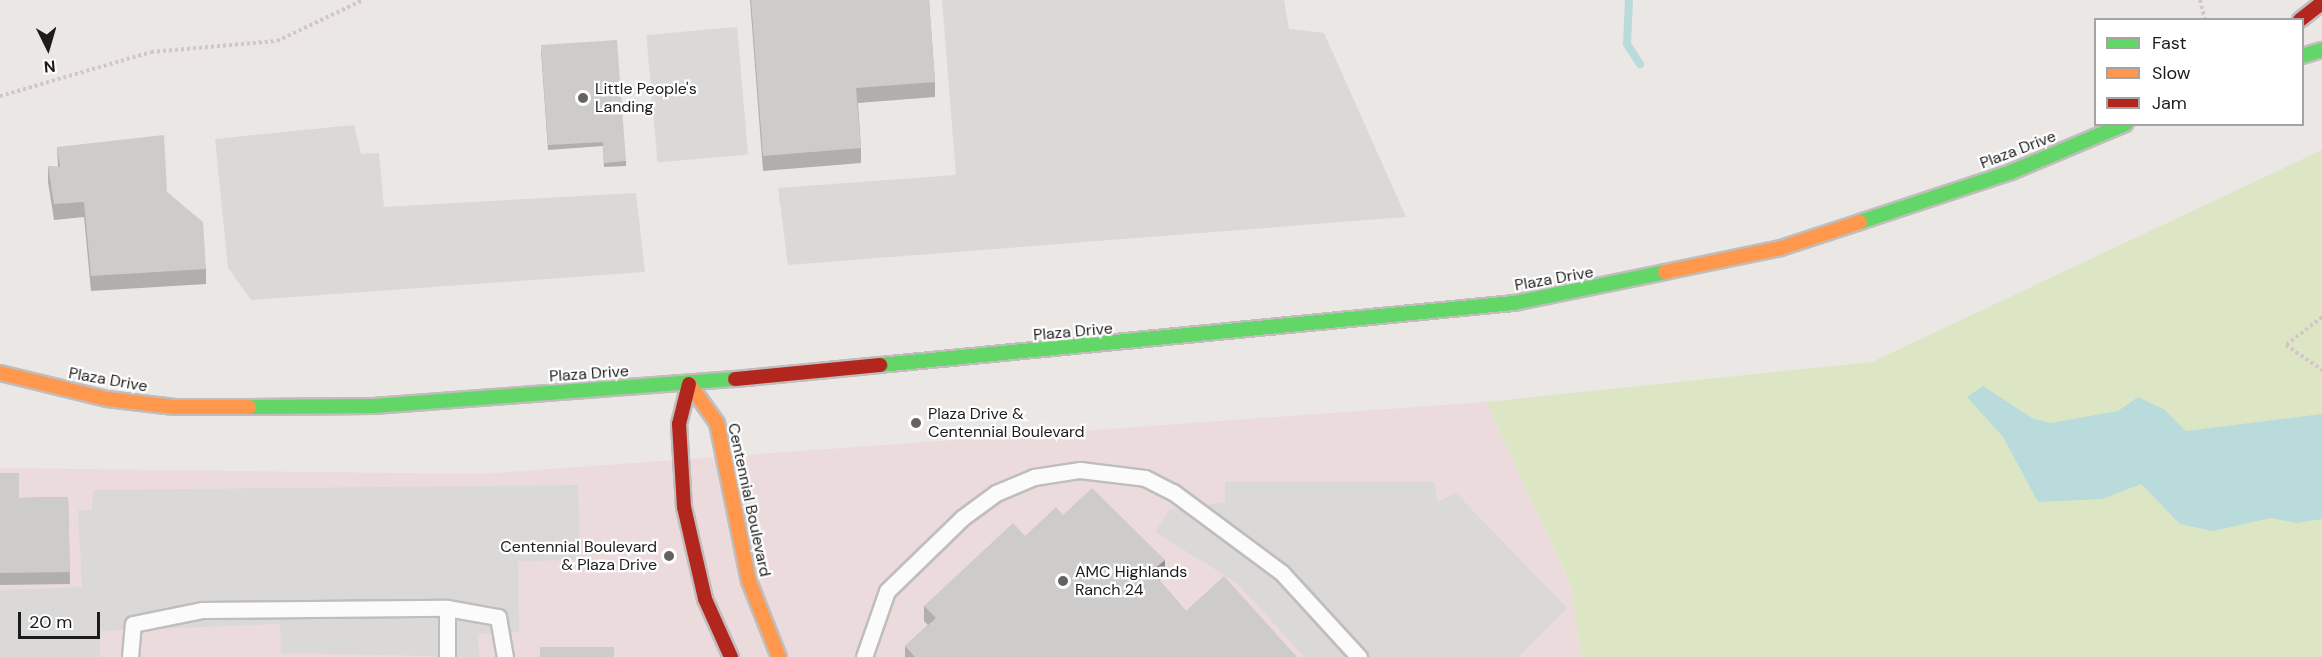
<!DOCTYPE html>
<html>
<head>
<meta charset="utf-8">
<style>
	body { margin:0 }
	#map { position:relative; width:2322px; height:657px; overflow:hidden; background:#eae7e5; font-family:"DM Sans",sans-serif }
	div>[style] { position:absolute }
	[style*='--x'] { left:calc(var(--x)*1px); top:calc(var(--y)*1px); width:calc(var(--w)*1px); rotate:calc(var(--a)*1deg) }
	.commercial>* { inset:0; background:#ecdbdc }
	.grass>* { inset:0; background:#dce6c5 }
	.parking>* { inset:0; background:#dad9d8; transform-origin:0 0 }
	.water>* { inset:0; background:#b9dbdc }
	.stream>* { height:8px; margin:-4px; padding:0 4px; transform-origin:4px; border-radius:4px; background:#b9dbdc }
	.path>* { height:4px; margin-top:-2px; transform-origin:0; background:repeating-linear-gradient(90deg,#d4c6c6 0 3px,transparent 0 6px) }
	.roads { filter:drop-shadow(2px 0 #c0bebd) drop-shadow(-2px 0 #c0bebd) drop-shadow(0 2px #c0bebd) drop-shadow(0 -2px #c0bebd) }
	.lane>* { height:15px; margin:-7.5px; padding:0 7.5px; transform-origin:7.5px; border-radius:7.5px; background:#fcfbfb }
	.fast>* { height:14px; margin:-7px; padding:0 7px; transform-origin:7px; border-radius:7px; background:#63d668 }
	.slow>* { height:14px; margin:-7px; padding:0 7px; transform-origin:7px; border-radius:7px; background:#ff974d }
	.jam>* { height:14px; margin:-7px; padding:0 7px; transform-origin:7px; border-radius:7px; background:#b3261e }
	.wall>* { inset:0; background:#b1afae }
	.shaded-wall>* { inset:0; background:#908f8d }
	.building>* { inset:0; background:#ceccca; transform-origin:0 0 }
	.dots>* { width:16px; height:16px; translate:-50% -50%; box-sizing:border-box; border:3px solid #fff; border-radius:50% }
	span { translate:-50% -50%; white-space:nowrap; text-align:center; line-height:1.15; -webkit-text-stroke:4.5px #fff; paint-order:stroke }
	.poi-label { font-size:16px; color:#1c1c1c }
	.left { translate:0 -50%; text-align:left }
	.right { translate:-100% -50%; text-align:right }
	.street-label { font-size:16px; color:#1c1c1c }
	.legend { position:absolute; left:2094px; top:18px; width:210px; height:108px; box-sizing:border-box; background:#fff; border:2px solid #a4a4a4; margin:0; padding:8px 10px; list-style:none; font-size:18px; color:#1c1c1c }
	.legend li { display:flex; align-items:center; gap:12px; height:30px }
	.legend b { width:30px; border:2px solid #a4a4a4 }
	.north { position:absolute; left:18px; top:18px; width:60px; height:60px; -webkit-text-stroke:4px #fff; paint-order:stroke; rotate:175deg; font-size:16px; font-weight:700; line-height:24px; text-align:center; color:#1c1c1c }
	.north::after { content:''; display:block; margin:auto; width:21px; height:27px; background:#1c1c1c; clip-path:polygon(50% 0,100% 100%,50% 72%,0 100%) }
	.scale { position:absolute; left:18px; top:612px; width:82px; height:27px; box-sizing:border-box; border:3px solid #1c1c1c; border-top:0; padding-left:8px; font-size:18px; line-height:21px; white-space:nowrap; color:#1c1c1c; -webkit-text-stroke:4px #fff; paint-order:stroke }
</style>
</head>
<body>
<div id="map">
	<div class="commercial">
		<div style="clip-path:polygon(1486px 402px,1570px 584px,1581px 657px,0 657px,0 468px,481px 474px)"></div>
	</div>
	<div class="grass">
		<div style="clip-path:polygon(2322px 150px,2322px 657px,1581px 657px,1570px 583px,1486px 402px,1872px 362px)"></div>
	</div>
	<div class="parking">
		<div style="clip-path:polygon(942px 0,1284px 0,1289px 29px,1324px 33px,1406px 217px,788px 265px,778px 188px,956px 175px)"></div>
		<div style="left:737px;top:27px;width:128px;height:91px;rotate:85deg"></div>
		<div style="clip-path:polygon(354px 125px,361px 154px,379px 153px,384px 207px,636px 193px,645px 272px,251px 300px,228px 268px,215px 139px)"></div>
		<div style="clip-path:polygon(1225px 482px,1435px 482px,1437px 502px,1456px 493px,1567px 608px,1518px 657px,1304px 657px,1237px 583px,1155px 532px,1169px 510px,1225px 502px)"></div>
		<div style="clip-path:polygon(578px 485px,580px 560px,518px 561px,519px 632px,478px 634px,479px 657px,281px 653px,280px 624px,100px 631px,100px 657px,0 657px,0 590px,82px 587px,78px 510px,92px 510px,93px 490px)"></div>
	</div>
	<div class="water">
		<div style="clip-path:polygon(1983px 386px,2032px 418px,2050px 423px,2118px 411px,2138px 397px,2165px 410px,2186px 431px,2322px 414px,2322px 519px,2296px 523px,2271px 518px,2213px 531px,2180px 524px,2141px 484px,2102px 499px,2038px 502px,2003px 437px,1967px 397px)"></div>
	</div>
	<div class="stream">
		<div style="--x:1629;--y:0;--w:44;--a:92.6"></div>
		<div style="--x:1627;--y:44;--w:24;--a:57"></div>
	</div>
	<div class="path">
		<div style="--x:2200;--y:0;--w:21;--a:76"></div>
		<div style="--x:0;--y:96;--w:157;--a:-16.2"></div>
		<div style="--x:151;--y:52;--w:126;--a:-5"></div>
		<div style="--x:277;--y:41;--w:95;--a:-25.5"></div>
		<div style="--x:2322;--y:317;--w:46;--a:142.1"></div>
		<div style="--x:2286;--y:345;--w:44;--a:34.8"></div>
	</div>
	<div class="roads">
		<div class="lane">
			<div style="--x:130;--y:657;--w:33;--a:-85"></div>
			<div style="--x:133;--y:624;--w:70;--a:-11.5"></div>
			<div style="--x:202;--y:610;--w:245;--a:-0.5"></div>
			<div style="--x:447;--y:608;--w:52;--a:10"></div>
			<div style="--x:498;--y:617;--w:41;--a:80.1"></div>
			<div style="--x:447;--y:657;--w:49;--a:-90"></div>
			<div style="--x:864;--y:657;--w:70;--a:-70.8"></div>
			<div style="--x:887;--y:591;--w:105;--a:-44.2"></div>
			<div style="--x:962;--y:518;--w:42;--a:-36.3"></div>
			<div style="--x:996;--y:493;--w:41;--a:-22.8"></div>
			<div style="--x:1034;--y:477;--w:47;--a:-8.7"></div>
			<div style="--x:1080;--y:470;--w:65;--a:7"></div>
			<div style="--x:1145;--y:478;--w:31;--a:27"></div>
			<div style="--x:1173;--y:492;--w:136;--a:36.6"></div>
			<div style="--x:1282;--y:573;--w:114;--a:47.5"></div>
		</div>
		<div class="fast">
			<div style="--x:2302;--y:56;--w:21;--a:-17"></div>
			<div style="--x:1860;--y:222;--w:159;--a:-18.3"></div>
			<div style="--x:2011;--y:172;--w:124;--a:-22.8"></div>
			<div style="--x:880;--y:365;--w:637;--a:-5.59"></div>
			<div style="--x:1514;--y:303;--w:154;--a:-11.6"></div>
			<div style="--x:249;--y:407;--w:125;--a:-0.5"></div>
			<div style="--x:374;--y:406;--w:362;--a:-4.3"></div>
		</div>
		<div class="slow">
			<div style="--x:1665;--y:272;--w:118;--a:-11.7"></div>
			<div style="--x:1781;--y:248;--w:83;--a:-18.2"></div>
			<div style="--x:0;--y:373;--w:110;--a:13.7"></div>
			<div style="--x:107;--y:399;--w:68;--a:6.7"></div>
			<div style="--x:175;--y:407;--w:74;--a:0"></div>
			<div style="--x:689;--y:384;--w:48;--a:54.3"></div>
			<div style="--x:717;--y:423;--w:161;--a:78.6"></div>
			<div style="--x:749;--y:581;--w:82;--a:68.5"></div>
		</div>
		<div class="jam">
			<div style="--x:2300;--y:20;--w:28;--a:-38"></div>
			<div style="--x:735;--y:379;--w:146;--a:-5.5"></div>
			<div style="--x:689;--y:384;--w:41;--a:104"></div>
			<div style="--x:679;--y:424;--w:83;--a:86.6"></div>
			<div style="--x:684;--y:507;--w:94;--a:77.1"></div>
			<div style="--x:705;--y:599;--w:64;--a:65.9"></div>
		</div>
	</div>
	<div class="wall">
		<div style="clip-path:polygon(750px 0,929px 0,935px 82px,935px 97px,858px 103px,861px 148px,861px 163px,763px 171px)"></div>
		<div style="clip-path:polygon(541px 50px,626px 161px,626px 166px,604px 167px,603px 146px,548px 150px)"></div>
		<div style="clip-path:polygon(57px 147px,167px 192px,206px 269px,206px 284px,91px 291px,84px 217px,54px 220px,48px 182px,48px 166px,58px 167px)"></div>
		<div style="clip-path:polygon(0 473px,19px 498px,68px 497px,70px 584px,0 585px)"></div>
		<div style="clip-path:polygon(1063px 515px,1165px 576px,1159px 580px,1186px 611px,1297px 657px,905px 657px,905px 646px,928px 625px,924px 621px,924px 606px,1025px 536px)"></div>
	</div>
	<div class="shaded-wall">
		<div style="clip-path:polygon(1165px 560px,1165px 576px,1151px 587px,1151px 571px)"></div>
	</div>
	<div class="building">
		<div style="clip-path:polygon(751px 0,929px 0,935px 82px,856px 88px,861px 148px,763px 156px)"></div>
		<div style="clip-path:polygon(617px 40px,626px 161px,604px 163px,603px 142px,548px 145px,541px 45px)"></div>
		<div style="clip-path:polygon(164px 135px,167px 192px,203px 222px,206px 269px,91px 276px,84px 202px,54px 204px,48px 166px,60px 167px,57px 147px)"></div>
		<div style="clip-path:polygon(0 473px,19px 473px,19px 498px,68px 497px,70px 572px,0 573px)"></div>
		<div style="clip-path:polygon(1092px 488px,1165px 560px,1151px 571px,1186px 611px,1224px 576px,1297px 657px,915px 657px,905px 646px,936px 618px,924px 606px,1013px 523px,1025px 536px,1056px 507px,1063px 515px)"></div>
		<div style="left:614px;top:647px;width:10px;height:74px;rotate:90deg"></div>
	</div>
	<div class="dots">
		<div style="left:583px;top:98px;background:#646362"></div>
		<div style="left:916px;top:423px;background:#646362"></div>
		<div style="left:669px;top:556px;background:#646362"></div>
		<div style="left:1063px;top:581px;background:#646362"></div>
	</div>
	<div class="poi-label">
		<span class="left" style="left:595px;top:98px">Little People's<br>Landing</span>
		<span class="left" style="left:928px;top:423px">Plaza Drive &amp;<br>Centennial Boulevard</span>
		<span class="right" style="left:657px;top:556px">Centennial Boulevard<br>&amp; Plaza Drive</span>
		<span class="left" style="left:1075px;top:581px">AMC Highlands<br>Ranch 24</span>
	</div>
	<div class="street-label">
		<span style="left:2018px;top:150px;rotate:-21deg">Plaza Drive</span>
		<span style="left:1554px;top:279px;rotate:-10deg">Plaza Drive</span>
		<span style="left:1073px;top:332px;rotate:-5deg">Plaza Drive</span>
		<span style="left:589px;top:374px;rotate:-4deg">Plaza Drive</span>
		<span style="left:108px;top:380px;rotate:10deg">Plaza Drive</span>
		<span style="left:749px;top:500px;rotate:78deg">Centennial Boulevard</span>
	</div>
	<ul class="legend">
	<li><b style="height:8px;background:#63d668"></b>Fast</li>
	<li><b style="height:8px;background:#ff974d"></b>Slow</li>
	<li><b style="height:8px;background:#b3261e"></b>Jam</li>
	</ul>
	<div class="north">N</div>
	<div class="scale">20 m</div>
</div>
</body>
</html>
